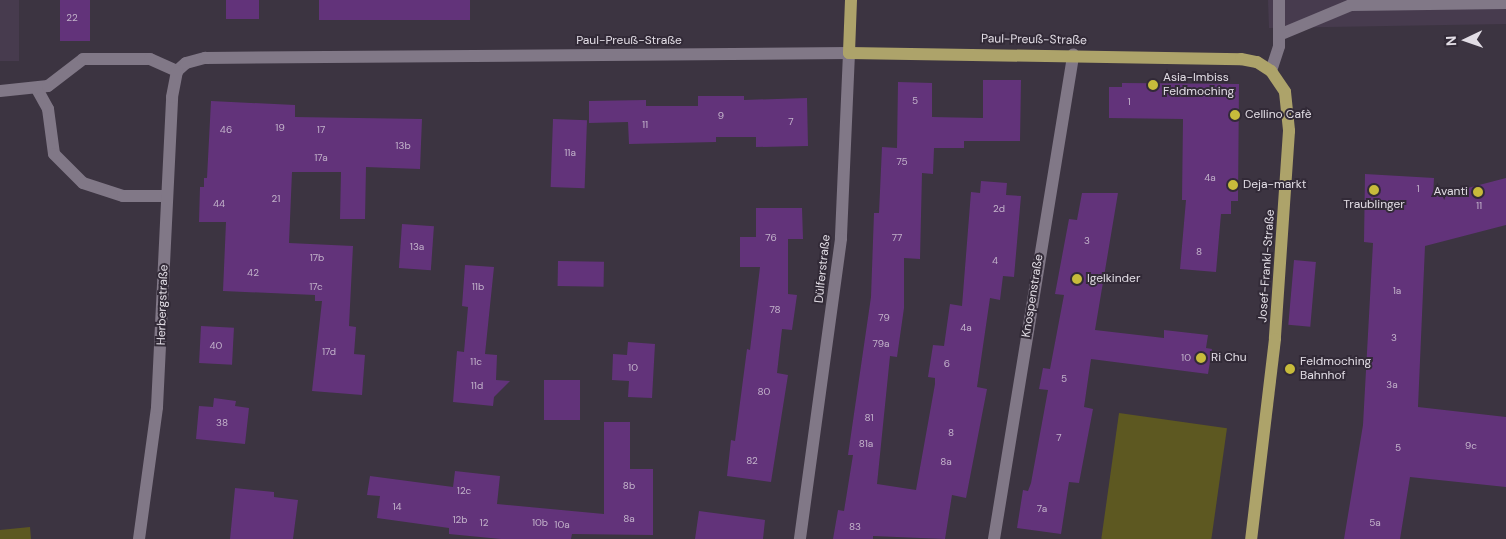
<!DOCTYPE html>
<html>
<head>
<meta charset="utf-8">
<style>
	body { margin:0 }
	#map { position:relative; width:1506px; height:539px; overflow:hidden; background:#3c3441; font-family:"DM Sans",sans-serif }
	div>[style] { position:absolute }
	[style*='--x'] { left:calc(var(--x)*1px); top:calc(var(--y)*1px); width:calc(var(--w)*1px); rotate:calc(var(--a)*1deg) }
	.built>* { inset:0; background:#473b4e; transform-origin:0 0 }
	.green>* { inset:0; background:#5d5821; transform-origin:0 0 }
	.building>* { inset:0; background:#62337a; transform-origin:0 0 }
	.minor>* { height:12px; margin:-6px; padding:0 6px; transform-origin:6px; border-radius:6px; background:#817887 }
	.major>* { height:12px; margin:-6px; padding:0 6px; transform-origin:6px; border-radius:6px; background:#ada36a }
	.dots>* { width:14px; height:14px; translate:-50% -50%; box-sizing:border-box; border:2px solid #322a37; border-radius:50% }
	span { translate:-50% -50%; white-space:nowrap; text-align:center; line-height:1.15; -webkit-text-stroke:4px #322a37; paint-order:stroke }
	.number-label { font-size:10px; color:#c2b2ca }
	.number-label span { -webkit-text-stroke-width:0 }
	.street-label { font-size:12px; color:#e2dde5 }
	.poi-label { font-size:12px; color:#e2dde5 }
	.left { translate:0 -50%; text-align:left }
	.right { translate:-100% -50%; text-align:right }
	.north { position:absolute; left:1441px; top:15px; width:50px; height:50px; -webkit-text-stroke:4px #322a37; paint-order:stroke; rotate:267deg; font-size:14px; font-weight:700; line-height:20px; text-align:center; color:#e2dde5 }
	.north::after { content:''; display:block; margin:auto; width:18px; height:22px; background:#e2dde5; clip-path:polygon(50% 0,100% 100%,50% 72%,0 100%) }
</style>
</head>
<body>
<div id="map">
	<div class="built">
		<div style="left:0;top:0;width:19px;height:61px"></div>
		<div style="clip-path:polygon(1268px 0,1506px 0,1506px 24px,1269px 28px)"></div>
	</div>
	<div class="green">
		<div style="left:1119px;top:413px;width:109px;height:127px;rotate:8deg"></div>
		<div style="clip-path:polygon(30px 527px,31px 539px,0 539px,0 530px)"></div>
	</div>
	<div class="building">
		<div style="left:60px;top:0;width:30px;height:41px"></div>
		<div style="left:226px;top:0;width:33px;height:19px"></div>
		<div style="left:319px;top:0;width:151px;height:20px"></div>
		<div style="clip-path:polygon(983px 80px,1021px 80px,1020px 141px,964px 141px,964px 148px,934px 148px,933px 174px,922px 173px,920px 259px,904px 258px,904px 308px,897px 357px,890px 356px,877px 484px,916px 490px,935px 384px,935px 378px,928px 377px,933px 345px,944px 346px,950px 304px,962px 306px,971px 192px,980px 193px,981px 181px,1007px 183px,1006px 195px,1021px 196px,1014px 277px,1003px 276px,1000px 300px,990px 298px,977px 387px,987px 389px,966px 498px,952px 495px,945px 539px,873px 536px,873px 539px,833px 539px,838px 510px,844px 511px,853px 455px,848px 455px,871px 297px,874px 213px,879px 213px,882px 147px,897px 148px,898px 82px,932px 83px,932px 117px,983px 118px)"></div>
		<div style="clip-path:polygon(1122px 83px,1239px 84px,1238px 201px,1231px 201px,1231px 214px,1221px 214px,1216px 272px,1180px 269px,1186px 200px,1182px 200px,1183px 119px,1109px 118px,1109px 87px,1122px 87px)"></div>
		<div style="clip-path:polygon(698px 96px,744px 96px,744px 100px,807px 98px,808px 146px,756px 147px,756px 137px,716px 137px,716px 142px,629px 144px,628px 122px,589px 123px,589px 101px,646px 100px,646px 106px,698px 106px)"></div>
		<div style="clip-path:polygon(211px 101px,295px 105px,295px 117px,422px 119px,420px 169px,366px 167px,365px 219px,340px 219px,341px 172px,292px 172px,289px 243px,353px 246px,349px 326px,356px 327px,354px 354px,365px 355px,362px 395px,312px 391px,322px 301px,315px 301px,315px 295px,223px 291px,226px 222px,199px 222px,200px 187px,204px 187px,204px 178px,207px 178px)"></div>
		<div style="left:553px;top:119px;width:34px;height:68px;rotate:2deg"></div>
		<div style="clip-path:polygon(1365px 174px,1434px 178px,1433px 197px,1506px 178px,1506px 225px,1425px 246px,1418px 407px,1506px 417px,1506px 487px,1410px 477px,1400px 539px,1344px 539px,1363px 425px,1373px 243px,1364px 242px)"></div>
		<div style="clip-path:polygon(1082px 193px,1118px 193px,1095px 330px,1164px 338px,1164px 330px,1208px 335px,1206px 348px,1212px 349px,1208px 374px,1091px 359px,1084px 407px,1093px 409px,1079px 483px,1069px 482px,1061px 534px,1017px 528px,1023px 490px,1028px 491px,1031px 483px,1048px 390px,1039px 389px,1043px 368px,1050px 369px,1064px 295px,1055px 294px,1069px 219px,1077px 220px)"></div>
		<div style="clip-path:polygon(756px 208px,802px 208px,803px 239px,788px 239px,788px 294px,797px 295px,792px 330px,782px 329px,777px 373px,788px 375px,771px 482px,727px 476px,731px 440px,735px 441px,747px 349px,750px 350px,760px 267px,740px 267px,740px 237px,756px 237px)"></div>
		<div style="left:402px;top:224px;width:32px;height:44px;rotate:4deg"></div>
		<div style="left:1294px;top:260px;width:22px;height:65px;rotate:5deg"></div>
		<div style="left:558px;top:261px;width:46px;height:25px;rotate:1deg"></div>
		<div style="clip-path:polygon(465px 265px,494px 267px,485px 354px,497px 355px,496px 380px,510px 381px,494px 397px,493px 406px,453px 402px,457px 351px,464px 352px,468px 307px,462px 306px)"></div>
		<div style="left:201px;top:326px;width:33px;height:37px;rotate:3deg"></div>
		<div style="clip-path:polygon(628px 342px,655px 344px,652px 398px,628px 397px,629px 381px,612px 380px,613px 354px,627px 355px)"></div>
		<div style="left:544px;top:380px;width:36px;height:40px"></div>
		<div style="clip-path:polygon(214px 398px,236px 401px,235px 406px,249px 408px,245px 444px,196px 439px,199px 406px,213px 407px)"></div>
		<div style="clip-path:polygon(604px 422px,630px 422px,630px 469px,653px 469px,653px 535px,572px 534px,571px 539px,501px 539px,449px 534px,449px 528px,377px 518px,380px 496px,367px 495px,370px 476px,453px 487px,455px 471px,500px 476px,497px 504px,604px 514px)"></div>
		<div style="clip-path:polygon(235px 488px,274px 492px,274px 497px,298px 500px,293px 539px,230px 539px)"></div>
		<div style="clip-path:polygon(699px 511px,765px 520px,763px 539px,695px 539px)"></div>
	</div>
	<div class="minor">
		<div style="--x:1279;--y:35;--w:78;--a:-22.6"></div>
		<div style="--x:1351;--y:5;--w:155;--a:-0.7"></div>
		<div style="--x:177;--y:71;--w:12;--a:-42"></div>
		<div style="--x:186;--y:63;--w:20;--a:-15"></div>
		<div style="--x:205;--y:58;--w:644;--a:-0.44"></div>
		<div style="--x:849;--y:53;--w:186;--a:92.5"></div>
		<div style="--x:841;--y:239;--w:303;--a:97.8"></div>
		<div style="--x:1271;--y:71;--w:26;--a:-72"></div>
		<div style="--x:1279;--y:46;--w:46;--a:-90"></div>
		<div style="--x:37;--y:89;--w:23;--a:61"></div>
		<div style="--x:48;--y:109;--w:45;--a:82.4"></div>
		<div style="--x:54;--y:154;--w:41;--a:45"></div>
		<div style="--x:83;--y:183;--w:42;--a:18"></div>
		<div style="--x:123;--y:196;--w:44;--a:0"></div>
		<div style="--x:0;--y:91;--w:48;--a:-5.9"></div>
		<div style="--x:48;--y:86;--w:44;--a:-37.6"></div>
		<div style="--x:83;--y:59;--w:67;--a:0"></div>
		<div style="--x:150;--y:59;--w:30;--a:24"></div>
		<div style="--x:139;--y:539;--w:133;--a:-82.2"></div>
		<div style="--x:157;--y:407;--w:310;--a:-87.2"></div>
		<div style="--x:172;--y:97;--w:26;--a:-79"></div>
		<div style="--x:994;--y:539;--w:491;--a:-80.7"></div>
	</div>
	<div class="major">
		<div style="--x:851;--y:0;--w:53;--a:92.2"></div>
		<div style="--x:849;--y:53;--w:392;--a:0.9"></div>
		<div style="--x:1241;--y:59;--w:16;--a:11"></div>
		<div style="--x:1257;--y:62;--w:17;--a:33"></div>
		<div style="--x:1271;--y:71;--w:25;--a:56"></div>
		<div style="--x:1285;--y:92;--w:39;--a:84"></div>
		<div style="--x:1289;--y:131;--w:208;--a:93.9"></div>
		<div style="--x:1275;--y:339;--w:201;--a:96.8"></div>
	</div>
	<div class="dots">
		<div style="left:1153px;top:85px;background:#c7bb3b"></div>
		<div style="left:1235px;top:115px;background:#c7bb3b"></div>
		<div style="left:1233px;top:185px;background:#c7bb3b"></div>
		<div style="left:1374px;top:190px;background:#c7bb3b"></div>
		<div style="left:1478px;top:192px;background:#c7bb3b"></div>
		<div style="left:1077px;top:279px;background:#c7bb3b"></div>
		<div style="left:1201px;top:358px;background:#c7bb3b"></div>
		<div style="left:1290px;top:369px;background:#c7bb3b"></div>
	</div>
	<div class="number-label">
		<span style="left:72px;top:18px">22</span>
		<span style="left:915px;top:101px">5</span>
		<span style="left:1129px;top:102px">1</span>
		<span style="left:721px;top:116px">9</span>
		<span style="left:791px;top:122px">7</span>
		<span style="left:645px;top:125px">11</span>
		<span style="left:280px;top:128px">19</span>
		<span style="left:226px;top:130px">46</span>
		<span style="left:321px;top:130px">17</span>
		<span style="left:403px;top:146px">13b</span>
		<span style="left:570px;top:153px">11a</span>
		<span style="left:321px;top:158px">17a</span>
		<span style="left:902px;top:162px">75</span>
		<span style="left:1210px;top:178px">4a</span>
		<span style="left:1418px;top:189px">1</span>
		<span style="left:276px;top:199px">21</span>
		<span style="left:219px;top:204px">44</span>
		<span style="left:1479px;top:206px">11</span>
		<span style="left:999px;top:209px">2d</span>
		<span style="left:771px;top:238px">76</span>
		<span style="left:897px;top:238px">77</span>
		<span style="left:1087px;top:241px">3</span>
		<span style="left:417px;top:247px">13a</span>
		<span style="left:1199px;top:252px">8</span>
		<span style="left:317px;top:258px">17b</span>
		<span style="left:995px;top:261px">4</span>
		<span style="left:253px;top:273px">42</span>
		<span style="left:316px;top:287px">17c</span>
		<span style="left:478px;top:287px">11b</span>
		<span style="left:1397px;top:291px">1a</span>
		<span style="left:775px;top:310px">78</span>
		<span style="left:884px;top:318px">79</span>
		<span style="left:966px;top:328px">4a</span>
		<span style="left:1394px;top:338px">3</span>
		<span style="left:881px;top:344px">79a</span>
		<span style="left:216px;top:346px">40</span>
		<span style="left:329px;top:352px">17d</span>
		<span style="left:1186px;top:358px">10</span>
		<span style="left:476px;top:362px">11c</span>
		<span style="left:947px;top:364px">6</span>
		<span style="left:633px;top:368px">10</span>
		<span style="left:1064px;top:379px">5</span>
		<span style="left:1392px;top:385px">3a</span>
		<span style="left:477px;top:386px">11d</span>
		<span style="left:764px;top:392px">80</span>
		<span style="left:869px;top:418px">81</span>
		<span style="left:222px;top:423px">38</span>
		<span style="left:951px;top:433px">8</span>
		<span style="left:1059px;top:438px">7</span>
		<span style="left:866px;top:444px">81a</span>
		<span style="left:1471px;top:446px">9c</span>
		<span style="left:1398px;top:448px">5</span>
		<span style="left:752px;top:461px">82</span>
		<span style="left:946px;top:462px">8a</span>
		<span style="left:629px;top:486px">8b</span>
		<span style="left:464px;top:491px">12c</span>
		<span style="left:397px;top:507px">14</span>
		<span style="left:1042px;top:509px">7a</span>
		<span style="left:629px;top:519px">8a</span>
		<span style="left:460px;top:520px">12b</span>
		<span style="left:484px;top:523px">12</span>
		<span style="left:540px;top:523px">10b</span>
		<span style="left:1375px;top:523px">5a</span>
		<span style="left:562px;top:525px">10a</span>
		<span style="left:855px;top:527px">83</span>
	</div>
	<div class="street-label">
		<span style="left:1034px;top:40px;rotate:1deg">Paul-Preuß-Straße</span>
		<span style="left:629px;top:41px">Paul-Preuß-Straße</span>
		<span style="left:1267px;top:266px;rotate:-86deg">Josef-Frankl-Straße</span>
		<span style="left:823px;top:269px;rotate:-84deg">Dülferstraße</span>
		<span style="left:1033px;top:296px;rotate:-81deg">Knospenstraße</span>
		<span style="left:163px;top:305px;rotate:-88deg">Herbergstraße</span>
	</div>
	<div class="poi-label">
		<span class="left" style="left:1163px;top:85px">Asia-Imbiss<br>Feldmoching</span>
		<span class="left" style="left:1245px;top:115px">Cellino Cafè</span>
		<span class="left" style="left:1243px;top:185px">Deja-markt</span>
		<span class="right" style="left:1468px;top:192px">Avanti</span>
		<span style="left:1374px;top:205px">Traublinger</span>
		<span class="left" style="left:1087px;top:279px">Igelkinder</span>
		<span class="left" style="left:1211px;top:358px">Ri Chu</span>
		<span class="left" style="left:1300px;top:369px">Feldmoching<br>Bahnhof</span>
	</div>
	<div class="north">N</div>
</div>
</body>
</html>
